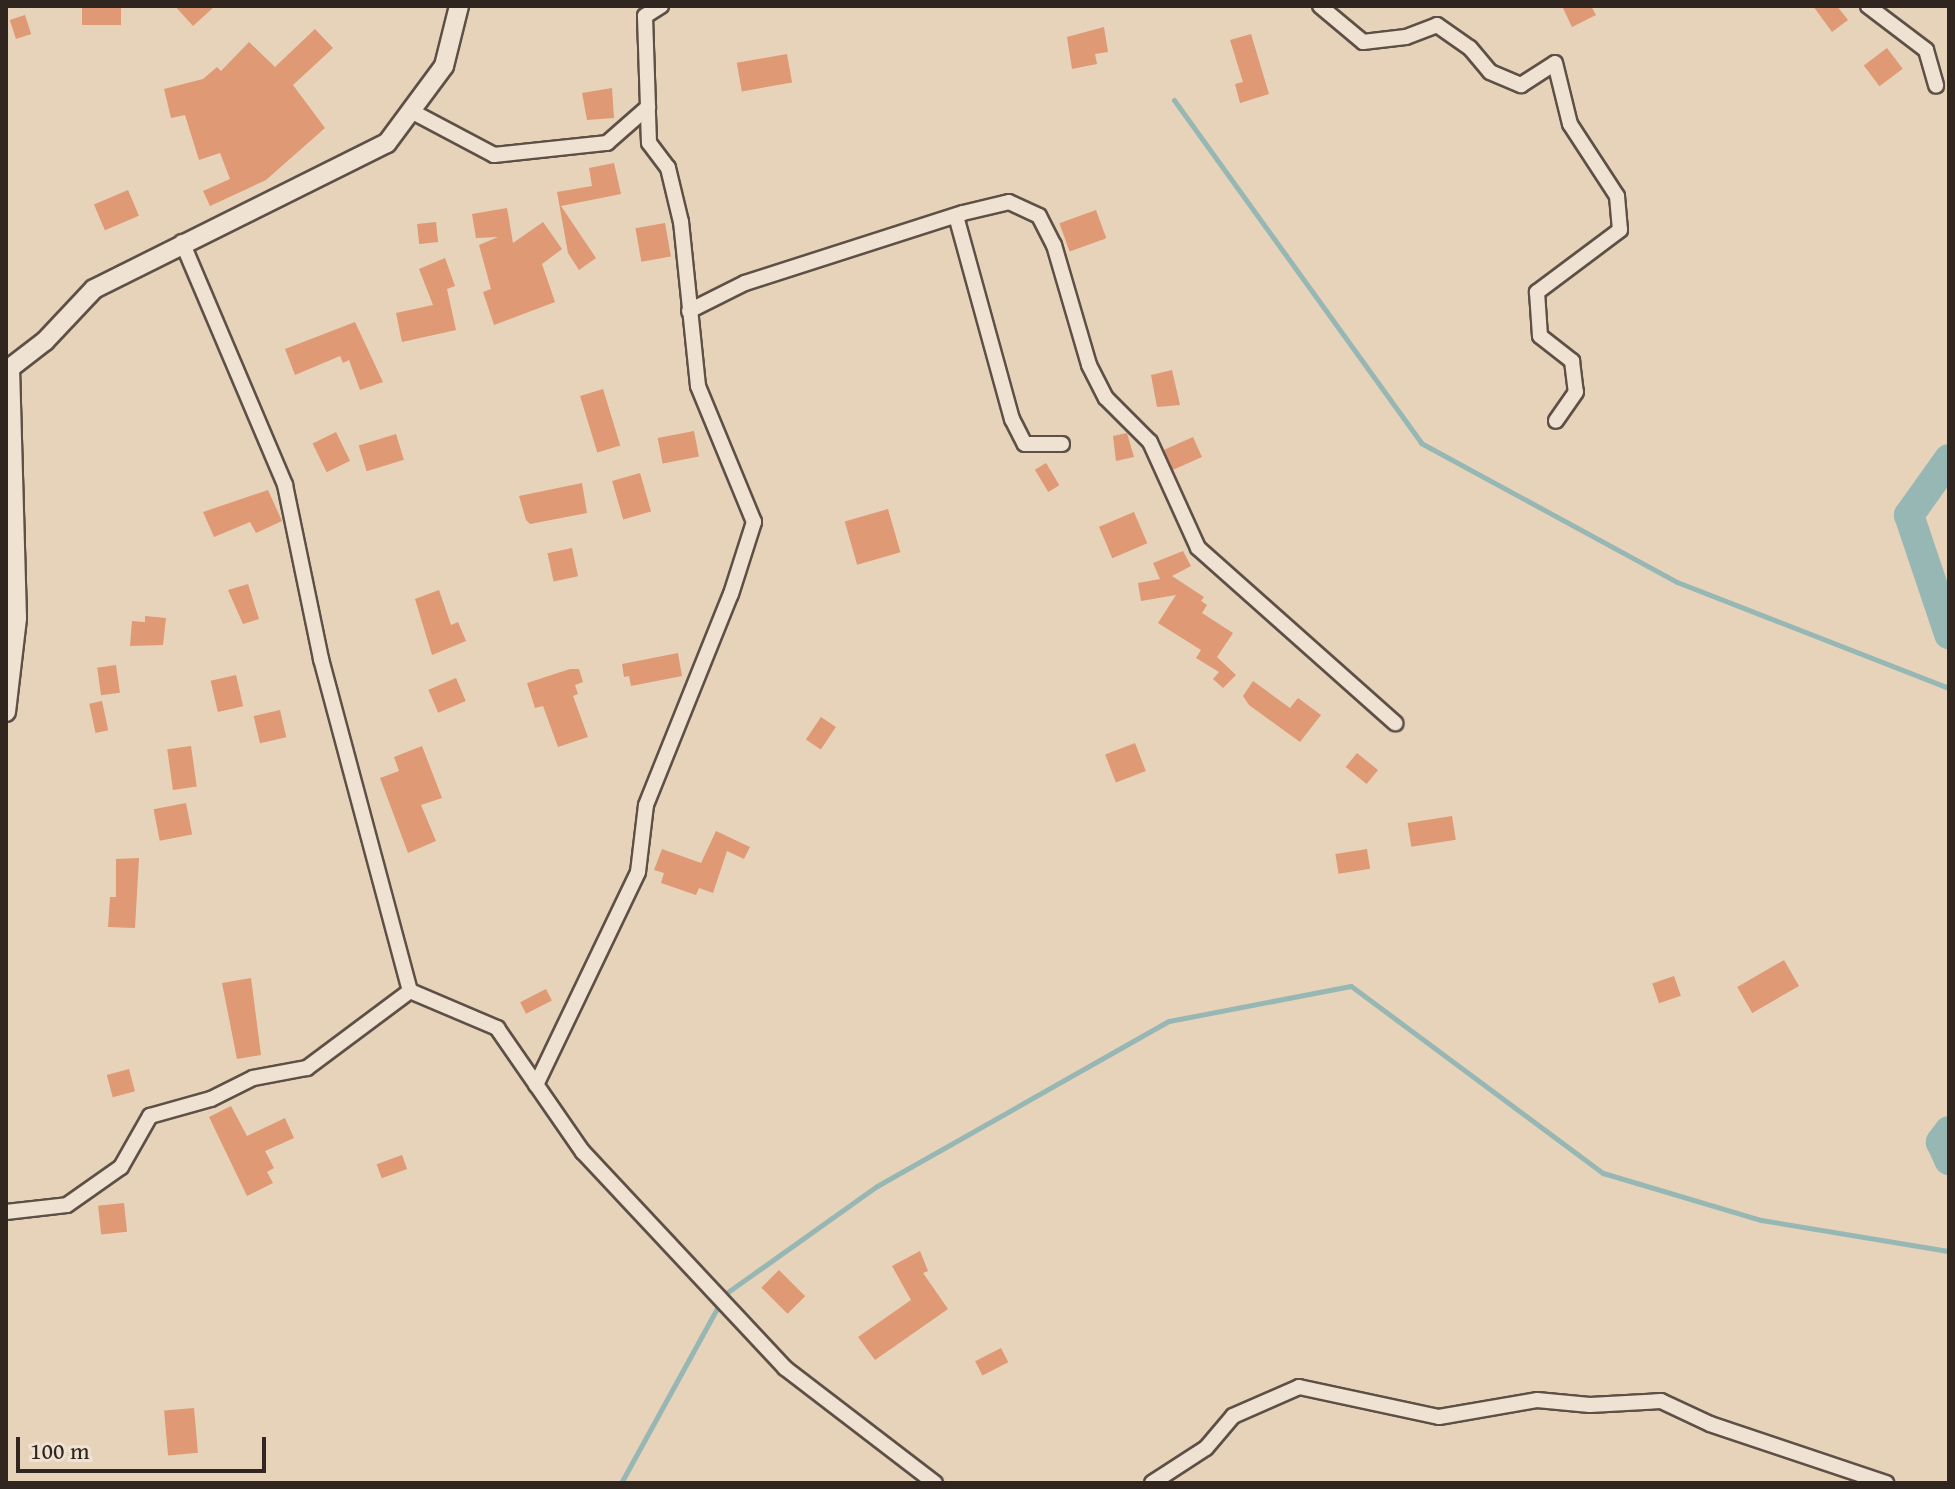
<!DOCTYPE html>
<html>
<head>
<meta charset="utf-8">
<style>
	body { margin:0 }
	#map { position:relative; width:1955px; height:1489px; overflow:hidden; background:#e6d3ba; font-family:"Gentium Book Plus",serif }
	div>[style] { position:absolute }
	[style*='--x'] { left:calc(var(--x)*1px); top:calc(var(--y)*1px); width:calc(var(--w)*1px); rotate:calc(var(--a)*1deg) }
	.stream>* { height:5px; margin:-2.5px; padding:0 2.5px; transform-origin:2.5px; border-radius:2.5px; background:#96b7b3 }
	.river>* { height:30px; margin:-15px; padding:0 15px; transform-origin:15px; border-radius:15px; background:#96b7b3 }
	.building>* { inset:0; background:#df9974; transform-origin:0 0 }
	.roads { filter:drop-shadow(2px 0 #5e5046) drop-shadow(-2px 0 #5e5046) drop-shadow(0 2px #5e5046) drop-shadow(0 -2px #5e5046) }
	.minor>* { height:14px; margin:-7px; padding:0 7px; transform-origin:7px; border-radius:7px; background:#efe2d2 }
	.tertiary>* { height:18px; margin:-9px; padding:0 9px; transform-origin:9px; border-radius:9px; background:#efe2d2 }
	span { translate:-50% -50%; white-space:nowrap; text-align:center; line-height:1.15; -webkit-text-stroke:8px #efe2d2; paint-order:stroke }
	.frame { position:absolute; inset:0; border:8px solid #31251f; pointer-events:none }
	.scale { position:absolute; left:16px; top:1437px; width:250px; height:36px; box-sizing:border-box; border:4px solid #31251f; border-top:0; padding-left:10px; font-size:24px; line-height:28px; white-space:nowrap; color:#31251f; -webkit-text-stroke:6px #efe2d2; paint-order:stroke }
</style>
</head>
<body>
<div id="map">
	<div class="stream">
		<div style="--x:1174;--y:100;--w:423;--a:54.2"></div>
		<div style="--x:1421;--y:443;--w:291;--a:28.5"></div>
		<div style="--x:1677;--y:582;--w:292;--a:21.3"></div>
		<div style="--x:621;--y:1483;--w:216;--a:-61.2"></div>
		<div style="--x:725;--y:1294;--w:186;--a:-35.4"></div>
		<div style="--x:877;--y:1186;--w:335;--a:-29.5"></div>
		<div style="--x:1169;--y:1021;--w:185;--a:-10.9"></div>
		<div style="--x:1351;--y:986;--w:314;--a:36.6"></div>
		<div style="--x:1603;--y:1173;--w:165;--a:16.6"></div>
		<div style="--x:1761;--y:1220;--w:191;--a:9.4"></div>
	</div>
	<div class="river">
		<div style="--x:1949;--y:459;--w:69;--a:125.5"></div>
		<div style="--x:1909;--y:515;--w:126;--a:71.4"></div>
		<div style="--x:1949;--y:1131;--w:14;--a:126"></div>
		<div style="--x:1941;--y:1142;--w:20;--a:66"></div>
	</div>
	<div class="building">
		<div style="left:82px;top:6px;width:39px;height:19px"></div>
		<div style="clip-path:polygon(175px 6px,215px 6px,193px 26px)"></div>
		<div style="clip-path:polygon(1562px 6px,1591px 6px,1596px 15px,1572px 27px)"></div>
		<div style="clip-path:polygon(1813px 6px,1837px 6px,1848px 20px,1832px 32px)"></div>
		<div style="left:25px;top:15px;width:20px;height:16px;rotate:72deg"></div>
		<div style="clip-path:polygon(1104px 27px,1108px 52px,1095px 54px,1097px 64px,1072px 69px,1067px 37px)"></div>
		<div style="clip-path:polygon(315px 29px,333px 48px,293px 85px,325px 128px,266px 180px,210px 206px,203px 191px,230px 179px,220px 153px,199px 160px,185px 115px,171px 118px,164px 89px,203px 79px,217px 67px,221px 71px,249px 42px,275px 67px)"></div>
		<div style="clip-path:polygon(1251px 34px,1269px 94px,1240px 103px,1235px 84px,1243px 82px,1230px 40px)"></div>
		<div style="left:1887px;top:48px;width:26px;height:29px;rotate:53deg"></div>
		<div style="left:787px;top:54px;width:29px;height:51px;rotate:80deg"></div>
		<div style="clip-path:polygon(612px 88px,614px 118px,587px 120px,582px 93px)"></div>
		<div style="clip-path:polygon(614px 163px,621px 194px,561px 206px,596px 258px,579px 270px,568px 253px,557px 192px,592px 186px,589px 168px)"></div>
		<div style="left:128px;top:190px;width:28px;height:37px;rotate:67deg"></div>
		<div style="clip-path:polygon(507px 208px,513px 243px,543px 222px,562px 249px,542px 264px,555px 302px,494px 325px,483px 292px,491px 289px,479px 245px,498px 237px,476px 238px,472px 214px)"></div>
		<div style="left:1096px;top:210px;width:30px;height:39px;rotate:70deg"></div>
		<div style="left:436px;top:222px;width:20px;height:19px;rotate:84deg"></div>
		<div style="left:665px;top:223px;width:34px;height:30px;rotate:80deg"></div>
		<div style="clip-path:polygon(445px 258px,455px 286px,447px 289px,456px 330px,402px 342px,396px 313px,433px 305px,419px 269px)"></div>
		<div style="clip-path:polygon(355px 322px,383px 382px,360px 390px,349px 360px,343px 363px,340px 356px,295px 375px,285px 349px)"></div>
		<div style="clip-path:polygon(1172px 370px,1180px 405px,1157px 407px,1151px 375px)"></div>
		<div style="left:603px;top:389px;width:59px;height:24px;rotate:73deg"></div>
		<div style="left:694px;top:431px;width:26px;height:37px;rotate:79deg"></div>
		<div style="left:336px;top:432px;width:32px;height:26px;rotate:64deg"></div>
		<div style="clip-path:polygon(1127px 433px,1134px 457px,1116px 461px,1113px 436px)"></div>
		<div style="left:396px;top:434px;width:27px;height:39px;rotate:73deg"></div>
		<div style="left:1193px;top:437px;width:22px;height:32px;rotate:66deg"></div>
		<div style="left:1046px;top:463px;width:26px;height:13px;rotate:59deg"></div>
		<div style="left:640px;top:473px;width:40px;height:29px;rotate:74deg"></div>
		<div style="clip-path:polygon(582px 483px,587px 513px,530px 524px,526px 520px,519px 496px)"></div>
		<div style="clip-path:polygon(268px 490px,282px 521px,256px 533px,250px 522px,214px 537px,203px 512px)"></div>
		<div style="left:888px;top:509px;width:45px;height:45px;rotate:74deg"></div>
		<div style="left:1134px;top:512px;width:34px;height:38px;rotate:67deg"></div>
		<div style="left:572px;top:548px;width:29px;height:25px;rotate:78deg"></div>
		<div style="clip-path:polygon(1183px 551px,1191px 566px,1172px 576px,1204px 597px,1201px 601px,1207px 605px,1202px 613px,1233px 633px,1217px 657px,1236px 675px,1223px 688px,1213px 679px,1219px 672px,1196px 658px,1201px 650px,1158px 623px,1176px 595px,1141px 601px,1138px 583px,1160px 579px,1153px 563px)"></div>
		<div style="clip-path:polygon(248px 584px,259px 619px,243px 624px,228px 590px)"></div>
		<div style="clip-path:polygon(439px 590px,451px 625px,458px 622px,466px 641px,432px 655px,415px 599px)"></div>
		<div style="clip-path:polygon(145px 616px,166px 618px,163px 645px,130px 646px,132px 621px,145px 622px)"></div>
		<div style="clip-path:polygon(678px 653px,682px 676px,631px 686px,629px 676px,624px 677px,622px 664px)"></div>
		<div style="left:116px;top:665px;width:28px;height:19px;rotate:82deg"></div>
		<div style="clip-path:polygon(570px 669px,579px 669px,583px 682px,575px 685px,578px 694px,573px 696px,588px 737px,558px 747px,543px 706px,535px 708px,527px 683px)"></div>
		<div style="left:236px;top:675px;width:32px;height:26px;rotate:77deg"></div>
		<div style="left:456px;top:678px;width:25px;height:30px;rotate:67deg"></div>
		<div style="clip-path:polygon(1253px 681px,1290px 708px,1298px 698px,1321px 715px,1300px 742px,1249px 705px,1243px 696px)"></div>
		<div style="left:102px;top:701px;width:30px;height:13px;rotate:78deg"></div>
		<div style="left:280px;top:710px;width:28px;height:27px;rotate:77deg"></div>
		<div style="left:821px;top:717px;width:18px;height:27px;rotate:34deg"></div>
		<div style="left:1135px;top:743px;width:30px;height:32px;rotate:69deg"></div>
		<div style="left:191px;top:746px;width:41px;height:24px;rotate:82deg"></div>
		<div style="clip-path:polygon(422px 746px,442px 798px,421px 805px,436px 841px,408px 853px,380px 778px,399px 771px,394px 757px)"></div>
		<div style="left:1357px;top:753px;width:27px;height:18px;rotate:39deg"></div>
		<div style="left:186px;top:803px;width:32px;height:33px;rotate:79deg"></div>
		<div style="left:1452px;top:816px;width:24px;height:45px;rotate:81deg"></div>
		<div style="clip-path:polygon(716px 831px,750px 847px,744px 859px,727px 851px,713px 893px,699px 888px,696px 895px,661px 883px,664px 873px,654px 870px,662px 849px,701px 863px)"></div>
		<div style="left:1367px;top:849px;width:20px;height:32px;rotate:81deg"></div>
		<div style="clip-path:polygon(139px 858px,135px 928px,108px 927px,110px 897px,116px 897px,116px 859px)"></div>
		<div style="left:1784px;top:960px;width:30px;height:54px;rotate:60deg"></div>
		<div style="left:1674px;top:976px;width:21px;height:23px;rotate:71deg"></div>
		<div style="clip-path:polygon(251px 978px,261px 1055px,237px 1059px,222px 983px)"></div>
		<div style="left:546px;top:989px;width:13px;height:29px;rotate:63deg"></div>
		<div style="left:129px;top:1069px;width:23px;height:23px;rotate:75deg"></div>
		<div style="clip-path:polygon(231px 1106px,247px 1136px,285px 1118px,294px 1138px,265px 1151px,274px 1168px,267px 1172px,273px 1183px,247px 1196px,209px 1117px)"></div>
		<div style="left:402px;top:1155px;width:15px;height:27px;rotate:70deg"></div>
		<div style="left:124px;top:1203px;width:29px;height:26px;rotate:84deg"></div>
		<div style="clip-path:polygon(920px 1251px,928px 1271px,923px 1273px,948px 1309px,875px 1360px,858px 1337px,911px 1300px,892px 1266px)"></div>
		<div style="left:779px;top:1270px;width:37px;height:25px;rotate:45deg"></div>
		<div style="left:1001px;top:1348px;width:16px;height:29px;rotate:63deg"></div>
		<div style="left:194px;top:1408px;width:45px;height:30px;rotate:85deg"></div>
	</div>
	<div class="roads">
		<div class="minor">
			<div style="--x:1320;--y:6;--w:56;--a:39.9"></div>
			<div style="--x:1363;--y:42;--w:43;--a:-6.6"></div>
			<div style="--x:1406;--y:37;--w:33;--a:-21"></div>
			<div style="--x:1437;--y:25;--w:40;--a:34.9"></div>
			<div style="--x:1470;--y:48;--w:31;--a:50"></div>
			<div style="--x:1490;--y:72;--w:34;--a:23"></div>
			<div style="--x:1521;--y:85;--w:40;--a:-32.9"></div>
			<div style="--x:1555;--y:63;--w:63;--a:76.2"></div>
			<div style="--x:1570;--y:124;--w:86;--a:56.9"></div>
			<div style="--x:1617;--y:196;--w:34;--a:85"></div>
			<div style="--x:1620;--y:230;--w:104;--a:143.2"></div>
			<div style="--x:1537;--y:292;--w:44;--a:86.1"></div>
			<div style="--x:1540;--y:336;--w:41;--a:38"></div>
			<div style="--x:1572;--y:361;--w:31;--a:83"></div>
			<div style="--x:1576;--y:392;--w:35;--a:125"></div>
			<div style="--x:1868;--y:6;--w:73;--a:37.2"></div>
			<div style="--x:1926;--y:50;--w:37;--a:74"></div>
			<div style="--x:411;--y:111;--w:94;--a:27.9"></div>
			<div style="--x:494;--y:155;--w:114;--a:-6.1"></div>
			<div style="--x:607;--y:143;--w:55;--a:-41.3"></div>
			<div style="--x:648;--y:107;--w:91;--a:-91.9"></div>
			<div style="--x:645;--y:16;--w:19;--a:-32"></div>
			<div style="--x:956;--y:216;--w:211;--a:74.6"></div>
			<div style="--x:1012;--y:419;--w:28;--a:63"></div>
			<div style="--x:1025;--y:444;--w:37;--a:0"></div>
			<div style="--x:182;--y:242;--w:264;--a:67"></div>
			<div style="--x:285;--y:485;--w:178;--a:78.3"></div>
			<div style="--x:321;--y:659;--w:344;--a:75"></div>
			<div style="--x:410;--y:991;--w:95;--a:23"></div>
			<div style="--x:497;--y:1028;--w:151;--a:55.3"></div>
			<div style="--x:583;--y:1152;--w:296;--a:46.9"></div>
			<div style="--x:785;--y:1368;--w:189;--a:37.5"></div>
			<div style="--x:689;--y:311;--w:63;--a:-26.6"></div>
			<div style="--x:745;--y:283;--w:229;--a:-17.8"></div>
			<div style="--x:963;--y:213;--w:47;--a:-13.4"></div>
			<div style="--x:1009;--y:202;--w:33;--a:25"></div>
			<div style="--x:1039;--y:216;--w:33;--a:63"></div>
			<div style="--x:1054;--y:245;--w:125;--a:73.7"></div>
			<div style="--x:1089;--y:365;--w:37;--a:63"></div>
			<div style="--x:1106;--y:398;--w:62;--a:45"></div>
			<div style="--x:1150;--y:442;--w:116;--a:65.6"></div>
			<div style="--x:1198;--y:548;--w:264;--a:41.6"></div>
			<div style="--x:536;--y:1085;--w:236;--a:-64.4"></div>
			<div style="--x:638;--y:872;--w:67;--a:-83.2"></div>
			<div style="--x:646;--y:805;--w:227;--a:-68.1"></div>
			<div style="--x:731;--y:594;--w:76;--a:-72.3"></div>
			<div style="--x:754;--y:522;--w:147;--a:-112.4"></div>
			<div style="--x:698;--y:386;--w:165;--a:-95.9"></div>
			<div style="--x:681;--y:222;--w:56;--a:-103.5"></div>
			<div style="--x:668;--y:168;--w:31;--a:-127"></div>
			<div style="--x:649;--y:143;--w:36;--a:-92"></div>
			<div style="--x:6;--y:1212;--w:61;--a:-6.5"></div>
			<div style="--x:67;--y:1205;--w:66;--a:-35.1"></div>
			<div style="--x:121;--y:1167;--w:59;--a:-60.4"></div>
			<div style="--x:150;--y:1116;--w:63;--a:-15.6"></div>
			<div style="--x:211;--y:1099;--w:47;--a:-26.6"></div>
			<div style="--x:253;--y:1078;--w:55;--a:-10.5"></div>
			<div style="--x:307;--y:1068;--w:129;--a:-36.8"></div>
			<div style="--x:1152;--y:1483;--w:64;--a:-32.9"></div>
			<div style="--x:1206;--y:1448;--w:42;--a:-49.8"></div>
			<div style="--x:1233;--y:1416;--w:72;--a:-23.7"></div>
			<div style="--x:1299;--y:1387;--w:143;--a:12.1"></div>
			<div style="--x:1439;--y:1417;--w:99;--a:-9.8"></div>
			<div style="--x:1537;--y:1400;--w:53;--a:5.4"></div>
			<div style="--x:1590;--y:1405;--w:71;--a:-3.2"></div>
			<div style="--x:1661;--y:1401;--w:54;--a:25.1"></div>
			<div style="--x:1710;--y:1424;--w:186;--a:18.5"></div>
		</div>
		<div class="tertiary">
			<div style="--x:6;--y:712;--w:95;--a:-83.3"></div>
			<div style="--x:17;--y:618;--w:250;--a:-91.6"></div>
			<div style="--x:10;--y:368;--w:44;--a:-37.6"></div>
			<div style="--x:45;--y:341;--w:71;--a:-46.7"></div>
			<div style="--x:94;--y:289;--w:327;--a:-26.5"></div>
			<div style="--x:387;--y:143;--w:96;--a:-53.5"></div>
			<div style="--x:444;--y:66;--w:62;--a:-76"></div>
		</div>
	</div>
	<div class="frame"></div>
	<div class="scale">100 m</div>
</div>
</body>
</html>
